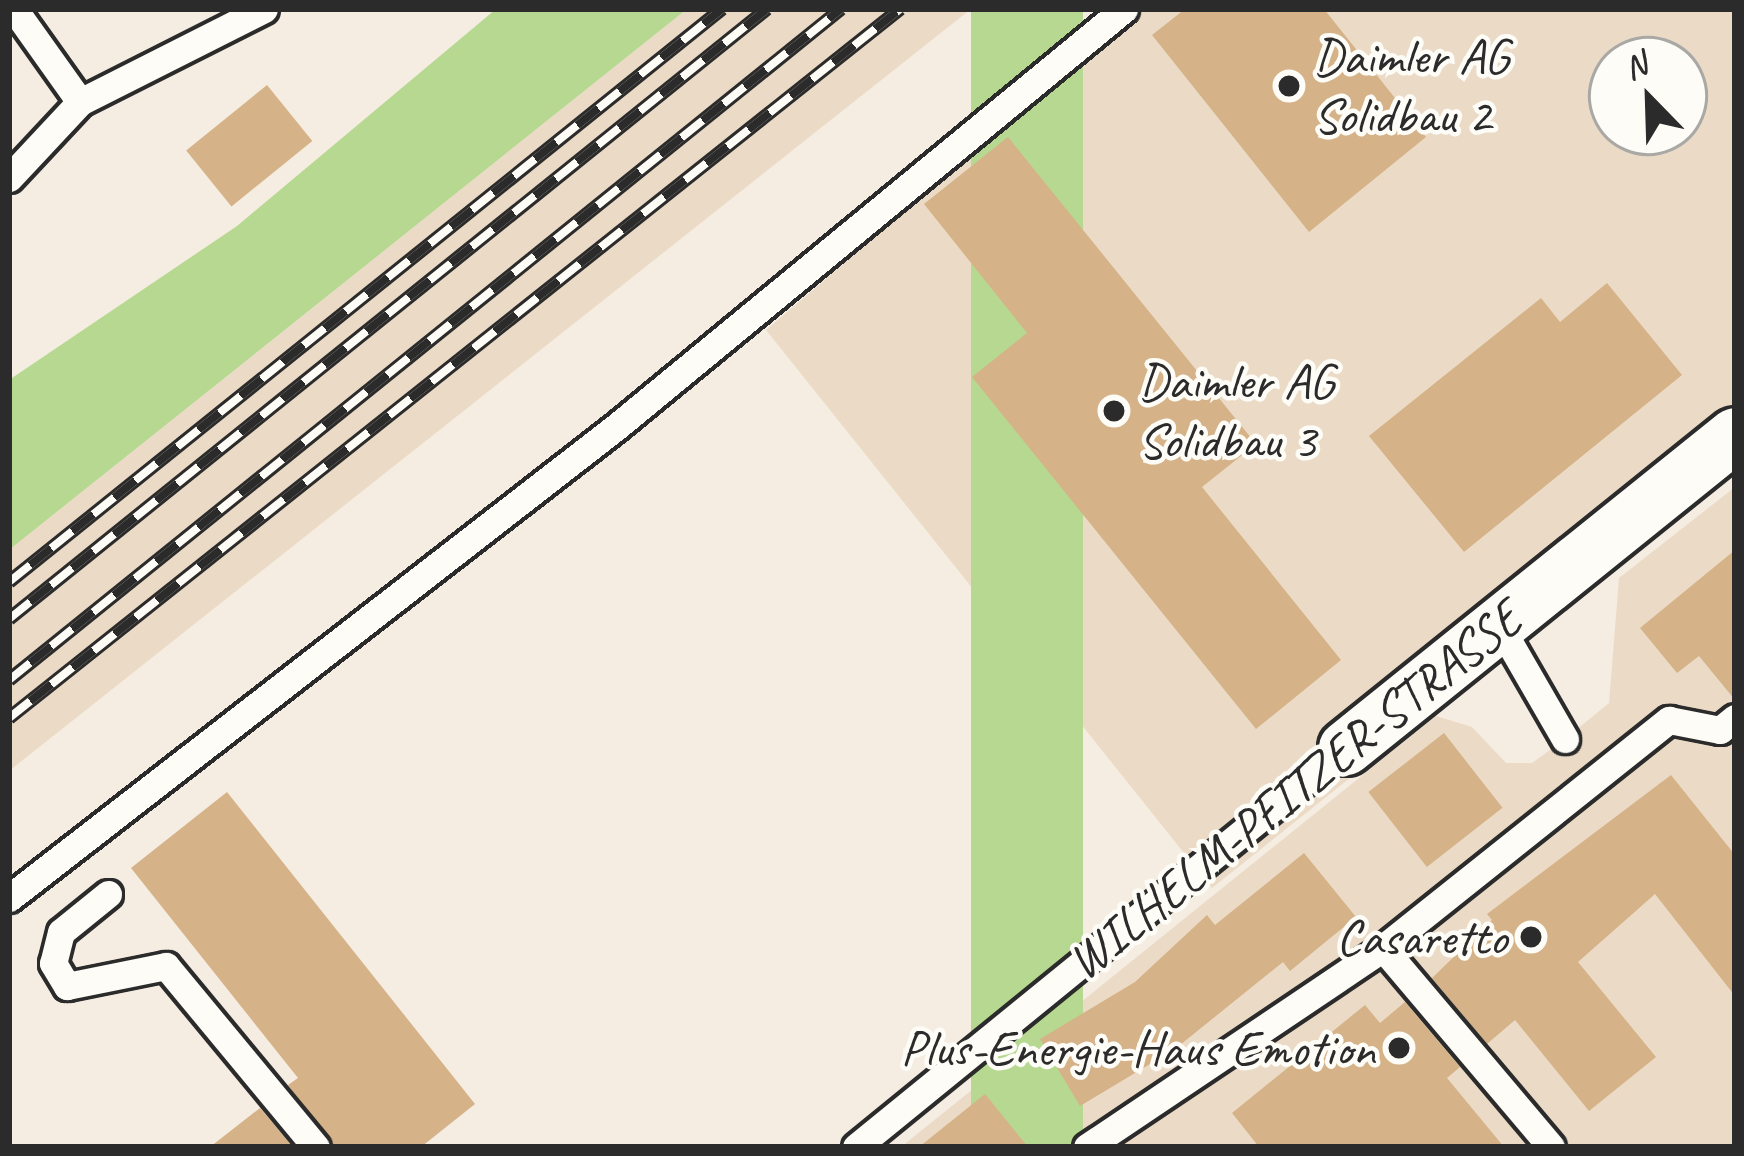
<!DOCTYPE html>
<html>
<head>
<meta charset="utf-8">
<style>
	body { margin:0 }
	#map { position:relative; width:1744px; height:1156px; overflow:hidden; background:#f5ede1; font-family:Caveat,sans-serif }
	div>[style] { position:absolute }
	[style*='--x'] { left:calc(var(--x)*1px); top:calc(var(--y)*1px); width:calc(var(--w)*1px); rotate:calc(var(--a)*1deg) }
	.built>* { inset:0; background:#ebdbc6 }
	.green>* { inset:0; background:#b7d891; transform-origin:0 0 }
	.building>* { inset:0; background:#d5b287; transform-origin:0 0 }
	.roads { filter:drop-shadow(3px 0 #2b2b2b) drop-shadow(-3px 0 #2b2b2b) drop-shadow(0 3px #2b2b2b) drop-shadow(0 -3px #2b2b2b) }
	.lane>* { height:27px; margin:-13.5px; padding:0 13.5px; transform-origin:13.5px; border-radius:13.5px; background:#fdfcf7 }
	.street>* { height:54px; margin:-27px; padding:0 27px; transform-origin:27px; border-radius:27px; background:#fdfcf7 }
	.rail>* { height:14px; margin-top:-7px; transform-origin:0; background:repeating-linear-gradient(90deg,#fdfcf7 0 27px,#2b2b2b 0 54px); box-sizing:border-box; border-block:3px solid #2b2b2b }
	.dots>* { width:33px; height:33px; translate:-50% -50%; box-sizing:border-box; border:6px solid #fdfcf7; border-radius:50% }
	span { translate:-50% -50%; white-space:nowrap; text-align:center; line-height:1.15; -webkit-text-stroke:9px #fdfcf7; paint-order:stroke }
	.poi-label { font-size:51px; color:#2b2b2b }
	.left { translate:0 -50%; text-align:left }
	.right { translate:-100% -50%; text-align:right }
	.street-label { font-size:51px; color:#2b2b2b }
	.frame { position:absolute; inset:0; border:12px solid #2b2b2b; pointer-events:none }
	.north { position:absolute; left:1588px; top:36px; width:120px; height:120px; box-sizing:border-box; background:#fdfcf7; border:3px solid #a9a8a5; border-radius:50%; rotate:337deg; font-size:33px; font-weight:700; line-height:48px; text-align:center; color:#2b2b2b }
	.north::after { content:''; display:block; margin:auto; width:42px; height:54px; background:#2b2b2b; clip-path:polygon(50% 0,100% 100%,50% 72%,0 100%) }
</style>
</head>
<body>
<div id="map">
	<div class="built">
		<div style="clip-path:polygon(687px 9px,971px 9px,9px 771px,9px 550px)"></div>
		<div style="clip-path:polygon(evenodd,1142px 9px,1735px 9px,1735px 471px,1212px 888px,766px 330px,1142px 9px,1612px 60px,1684px 60px,1684px 132px,1612px 132px,1612px 60px)"></div>
		<div style="clip-path:polygon(1735px 487px,1735px 1147px,901px 1147px,1436px 716px,1472px 727px,1506px 763px,1532px 763px,1565px 739px,1609px 703px,1619px 578px)"></div>
	</div>
	<div class="green">
		<div style="clip-path:polygon(496px 9px,687px 9px,9px 550px,9px 380px,237px 226px)"></div>
		<div style="left:971px;top:9px;width:112px;height:1227px"></div>
	</div>
	<div class="building">
		<div style="clip-path:polygon(1185px 9px,1324px 9px,1426px 137px,1309px 232px,1152px 35px)"></div>
		<div style="left:267px;top:85px;width:72px;height:104px;rotate:51deg"></div>
		<div style="clip-path:polygon(1008px 137px,1256px 444px,1202px 487px,1341px 660px,1256px 729px,972px 377px,1027px 333px,924px 204px)"></div>
		<div style="clip-path:polygon(1607px 283px,1682px 375px,1464px 552px,1369px 436px,1541px 298px,1560px 322px)"></div>
		<div style="clip-path:polygon(1735px 550px,1735px 700px,1699px 656px,1677px 673px,1640px 628px)"></div>
		<div style="left:1444px;top:733px;width:95px;height:96px;rotate:52deg"></div>
		<div style="clip-path:polygon(1671px 775px,1735px 855px,1735px 996px,1655px 894px,1578px 962px,1656px 1057px,1589px 1111px,1515px 1020px,1487px 1044px,1432px 978px,1492px 920px,1487px 914px)"></div>
		<div style="clip-path:polygon(227px 792px,475px 1104px,421px 1147px,334px 1147px,288px 1085px,298px 1078px,131px 868px)"></div>
		<div style="clip-path:polygon(1304px 853px,1356px 917px,1290px 971px,1283px 962px,1175px 1049px,1080px 1106px,1040px 1039px,1135px 982px,1207px 915px,1215px 925px)"></div>
		<div style="clip-path:polygon(1405px 1002px,1460px 1067px,1447px 1078px,1504px 1147px,1259px 1147px,1232px 1113px,1365px 1005px,1380px 1023px)"></div>
		<div style="clip-path:polygon(985px 1094px,1028px 1147px,919px 1147px)"></div>
		<div style="clip-path:polygon(260px 1108px,293px 1147px,210px 1147px)"></div>
	</div>
	<div class="roads">
		<div class="lane">
			<div style="--x:14;--y:9;--w:114;--a:54.6"></div>
			<div style="--x:9;--y:178;--w:104;--a:-46.9"></div>
			<div style="--x:80;--y:102;--w:206;--a:-26.8"></div>
			<div style="--x:1498;--y:623;--w:134;--a:60"></div>
			<div style="--x:108;--y:894;--w:60;--a:141"></div>
			<div style="--x:61;--y:932;--w:32;--a:104"></div>
			<div style="--x:53;--y:963;--w:27;--a:59"></div>
			<div style="--x:67;--y:986;--w:101;--a:-11.4"></div>
			<div style="--x:166;--y:966;--w:235;--a:50.4"></div>
			<div style="--x:9;--y:898;--w:768;--a:-37.81"></div>
			<div style="--x:616;--y:427;--w:658;--a:-39.45"></div>
			<div style="--x:1383;--y:948;--w:260;--a:49.8"></div>
			<div style="--x:856;--y:1147;--w:632;--a:-39.16"></div>
			<div style="--x:1087;--y:1147;--w:357;--a:-33.9"></div>
			<div style="--x:1383;--y:948;--w:366;--a:-38.6"></div>
			<div style="--x:1669;--y:720;--w:52;--a:11.1"></div>
			<div style="--x:1720;--y:730;--w:19;--a:-39"></div>
		</div>
		<div class="street">
			<div style="--x:1346;--y:748;--w:499;--a:-38.8"></div>
		</div>
	</div>
	<div class="rail">
		<div style="--x:9;--y:582;--w:915;--a:-38.79"></div>
		<div style="--x:9;--y:619;--w:973;--a:-38.83"></div>
		<div style="--x:9;--y:680;--w:1069;--a:-38.89"></div>
		<div style="--x:9;--y:718;--w:1139;--a:-38.51"></div>
	</div>
	<div class="dots">
		<div style="left:1289px;top:86px;background:#2b2b2b"></div>
		<div style="left:1114px;top:411px;background:#2b2b2b"></div>
		<div style="left:1531px;top:937px;background:#2b2b2b"></div>
		<div style="left:1399px;top:1048px;background:#2b2b2b"></div>
	</div>
	<div class="poi-label">
		<span class="left" style="left:1313px;top:86px">Daimler AG<br>Solidbau 2</span>
		<span class="left" style="left:1138px;top:411px">Daimler AG<br>Solidbau 3</span>
		<span class="right" style="left:1507px;top:937px">Casaretto</span>
		<span class="right" style="left:1375px;top:1048px">Plus-Energie-Haus Emotion</span>
	</div>
	<div class="street-label">
		<span style="left:1294px;top:790px;rotate:-39deg">WILHELM-PFITZER-STRASSE</span>
	</div>
	<div class="frame"></div>
	<div class="north">N</div>
</div>
</body>
</html>
